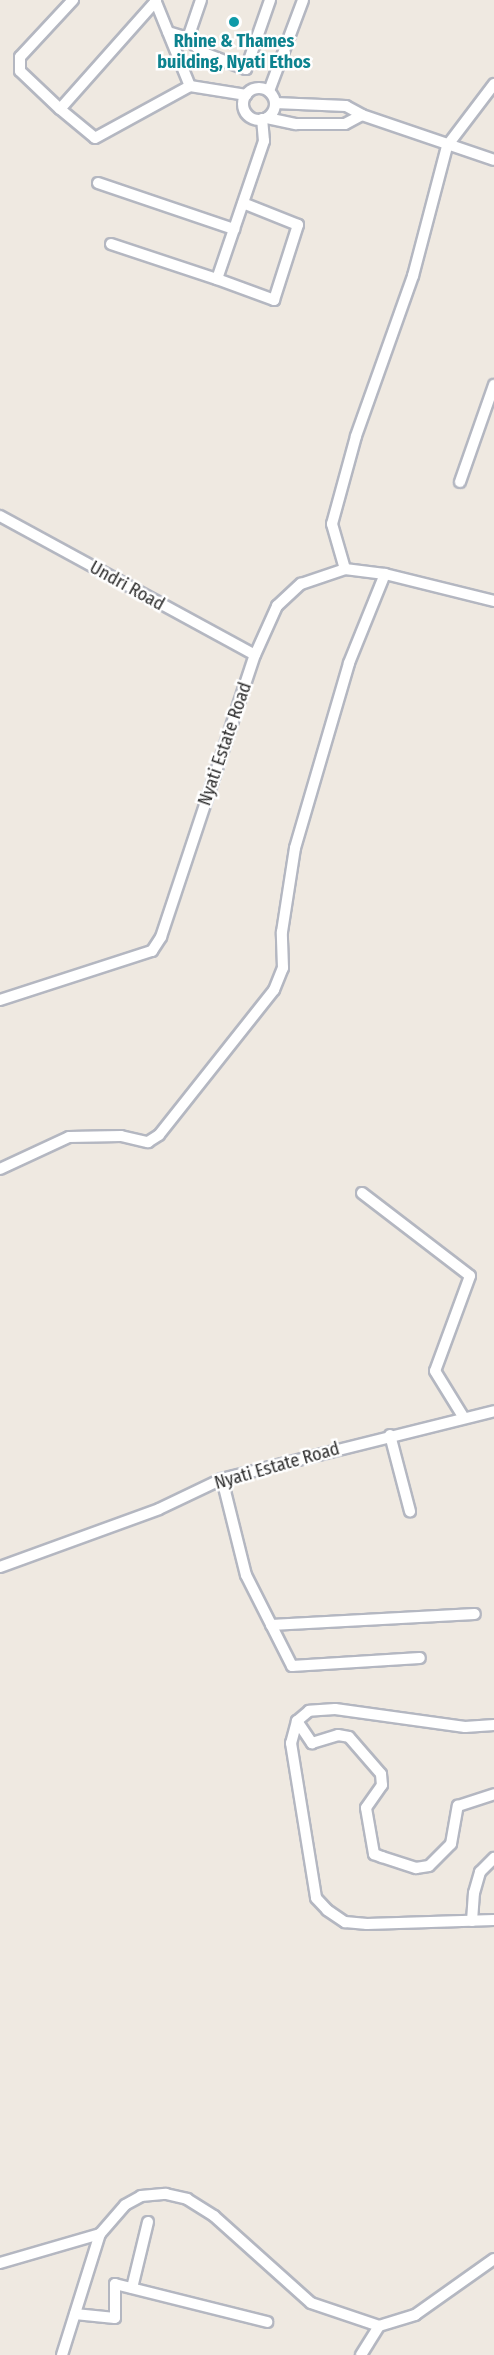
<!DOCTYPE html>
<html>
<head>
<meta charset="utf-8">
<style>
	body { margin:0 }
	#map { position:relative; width:494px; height:2355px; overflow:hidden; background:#efe9e1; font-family:"Fira Sans Condensed",sans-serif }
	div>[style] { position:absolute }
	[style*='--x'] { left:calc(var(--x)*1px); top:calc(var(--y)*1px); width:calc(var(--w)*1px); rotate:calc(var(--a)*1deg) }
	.roads { filter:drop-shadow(2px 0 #b4b7c1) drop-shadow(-2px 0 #b4b7c1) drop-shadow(0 2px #b4b7c1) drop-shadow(0 -2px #b4b7c1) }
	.minor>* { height:10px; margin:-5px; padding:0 5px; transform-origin:5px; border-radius:5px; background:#fff }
	.minor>.ring { margin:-5px; padding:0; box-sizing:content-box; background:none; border:10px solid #fff; border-radius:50% }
	.dots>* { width:16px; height:16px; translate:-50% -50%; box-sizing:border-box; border:3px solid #fff; border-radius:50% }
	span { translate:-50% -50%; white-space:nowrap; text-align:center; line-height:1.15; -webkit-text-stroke:5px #fff; paint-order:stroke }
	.culture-label { font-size:18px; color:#0d838f; font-weight:700 }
	.street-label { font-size:18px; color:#2e2e2e }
</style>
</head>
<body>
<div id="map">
	<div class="roads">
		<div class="minor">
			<div style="--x:155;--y:0;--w:93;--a:67.9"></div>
			<div style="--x:156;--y:1;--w:144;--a:131.6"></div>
			<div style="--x:60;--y:109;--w:45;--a:39.6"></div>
			<div style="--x:95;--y:138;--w:108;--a:-28.7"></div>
			<div style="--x:190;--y:86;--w:57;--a:9.1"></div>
			<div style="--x:168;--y:32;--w:21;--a:17"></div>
			<div style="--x:188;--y:38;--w:40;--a:-71.1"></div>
			<div style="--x:188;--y:38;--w:19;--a:47"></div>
			<div style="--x:201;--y:52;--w:48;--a:20.7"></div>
			<div style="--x:246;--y:69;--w:73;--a:-70.8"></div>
			<div class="ring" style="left:243px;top:88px;width:22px;height:22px"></div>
			<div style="--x:269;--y:91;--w:97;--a:-69.5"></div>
			<div style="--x:275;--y:103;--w:71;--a:2.4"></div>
			<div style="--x:346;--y:106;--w:18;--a:29"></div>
			<div style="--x:362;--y:115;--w:139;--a:18.8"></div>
			<div style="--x:60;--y:109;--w:55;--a:-136.5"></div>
			<div style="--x:20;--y:71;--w:14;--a:-90"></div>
			<div style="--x:20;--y:57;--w:78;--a:-47.1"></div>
			<div style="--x:267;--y:118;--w:30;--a:12"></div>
			<div style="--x:296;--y:124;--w:49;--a:0"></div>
			<div style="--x:345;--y:124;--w:19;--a:-28"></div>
			<div style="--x:98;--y:183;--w:144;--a:18.7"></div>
			<div style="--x:111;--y:244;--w:112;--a:18.3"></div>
			<div style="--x:217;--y:279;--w:146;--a:-71.2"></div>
			<div style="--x:264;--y:141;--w:22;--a:-95"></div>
			<div style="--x:217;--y:279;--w:61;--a:20.2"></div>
			<div style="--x:274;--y:300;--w:79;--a:-72.3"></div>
			<div style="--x:298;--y:225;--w:59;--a:-158.2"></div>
			<div style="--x:460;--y:482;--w:103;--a:-70.7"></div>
			<div style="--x:0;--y:516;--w:290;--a:28.6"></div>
			<div style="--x:345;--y:569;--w:47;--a:-106.1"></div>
			<div style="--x:332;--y:524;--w:91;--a:-74.7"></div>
			<div style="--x:356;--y:436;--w:170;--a:-70.4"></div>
			<div style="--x:413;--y:276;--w:134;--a:-75.3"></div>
			<div style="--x:447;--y:146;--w:78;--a:-52.8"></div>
			<div style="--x:0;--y:1000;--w:160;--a:-17.9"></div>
			<div style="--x:152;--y:951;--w:17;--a:-57"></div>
			<div style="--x:161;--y:937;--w:297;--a:-71.6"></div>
			<div style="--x:255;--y:655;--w:54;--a:-65.8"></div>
			<div style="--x:277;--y:606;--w:33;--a:-43"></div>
			<div style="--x:301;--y:584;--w:46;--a:-18.8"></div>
			<div style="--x:345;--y:569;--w:40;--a:7.1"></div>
			<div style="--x:385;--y:574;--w:112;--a:13.9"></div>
			<div style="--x:0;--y:1169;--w:76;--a:-24.9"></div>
			<div style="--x:69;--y:1137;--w:52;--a:-1.1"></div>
			<div style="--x:121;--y:1136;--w:28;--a:13"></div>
			<div style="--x:148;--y:1142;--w:13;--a:-32"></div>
			<div style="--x:159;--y:1135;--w:185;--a:-51.6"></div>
			<div style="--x:274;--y:990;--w:24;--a:-68"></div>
			<div style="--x:283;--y:968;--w:36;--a:-92"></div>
			<div style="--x:282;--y:932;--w:85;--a:-81.2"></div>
			<div style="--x:295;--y:848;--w:193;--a:-73.7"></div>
			<div style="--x:349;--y:663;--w:96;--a:-68"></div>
			<div style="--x:362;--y:1193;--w:136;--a:37.5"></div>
			<div style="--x:470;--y:1276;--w:101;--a:110.2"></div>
			<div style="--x:435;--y:1371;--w:55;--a:58.3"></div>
			<div style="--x:390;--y:1435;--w:79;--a:75.3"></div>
			<div style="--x:222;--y:1479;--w:99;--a:76"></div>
			<div style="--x:246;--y:1575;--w:102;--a:63.2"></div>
			<div style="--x:292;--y:1666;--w:128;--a:-3.6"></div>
			<div style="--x:0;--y:1567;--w:169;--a:-20"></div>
			<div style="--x:159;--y:1509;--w:70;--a:-25.5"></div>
			<div style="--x:222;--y:1479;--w:280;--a:-14"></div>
			<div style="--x:271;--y:1625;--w:204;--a:-3.1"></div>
			<div style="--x:297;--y:1721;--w:27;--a:56"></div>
			<div style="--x:312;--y:1743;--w:27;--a:-17"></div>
			<div style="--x:338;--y:1735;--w:11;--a:10"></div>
			<div style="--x:349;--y:1737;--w:49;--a:49.1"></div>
			<div style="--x:381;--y:1774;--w:11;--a:85"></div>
			<div style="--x:382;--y:1785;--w:28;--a:125"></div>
			<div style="--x:366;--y:1808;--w:47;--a:80.1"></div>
			<div style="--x:374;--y:1854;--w:9;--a:21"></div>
			<div style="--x:382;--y:1857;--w:36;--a:18"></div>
			<div style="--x:416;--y:1868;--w:13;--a:-9"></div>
			<div style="--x:429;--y:1866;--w:31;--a:-45"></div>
			<div style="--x:451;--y:1844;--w:39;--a:-80"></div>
			<div style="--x:458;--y:1806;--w:38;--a:-18"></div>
			<div style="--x:494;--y:1725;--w:29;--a:176"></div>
			<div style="--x:465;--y:1727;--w:131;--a:-172.1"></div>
			<div style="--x:335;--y:1709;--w:26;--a:176"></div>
			<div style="--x:309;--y:1711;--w:16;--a:140"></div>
			<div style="--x:297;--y:1721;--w:23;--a:105"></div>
			<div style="--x:291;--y:1743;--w:157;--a:80.8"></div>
			<div style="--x:316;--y:1898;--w:16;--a:47"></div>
			<div style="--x:327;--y:1910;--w:22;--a:34"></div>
			<div style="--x:345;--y:1922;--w:22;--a:5"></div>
			<div style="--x:367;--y:1924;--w:127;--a:-1.8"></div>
			<div style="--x:472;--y:1921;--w:28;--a:-86"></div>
			<div style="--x:474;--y:1893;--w:22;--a:-74"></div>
			<div style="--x:480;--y:1872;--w:20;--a:-45"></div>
			<div style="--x:0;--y:2263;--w:104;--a:-16.2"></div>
			<div style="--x:100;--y:2234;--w:38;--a:-49"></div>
			<div style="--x:125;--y:2205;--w:18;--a:-29"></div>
			<div style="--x:141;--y:2196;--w:25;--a:-5"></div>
			<div style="--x:166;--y:2194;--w:22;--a:13"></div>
			<div style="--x:187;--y:2199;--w:32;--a:32"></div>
			<div style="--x:214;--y:2216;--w:130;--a:41.9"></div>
			<div style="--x:311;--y:2303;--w:72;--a:18.7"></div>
			<div style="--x:379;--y:2326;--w:38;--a:-17"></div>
			<div style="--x:415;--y:2315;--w:97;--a:-35.3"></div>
			<div style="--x:132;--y:2288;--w:68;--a:-76.4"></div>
			<div style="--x:75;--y:2314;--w:40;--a:5.7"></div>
			<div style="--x:115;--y:2318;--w:34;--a:-90"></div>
			<div style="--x:115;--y:2284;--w:157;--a:14"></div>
			<div style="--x:62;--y:2355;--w:127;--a:-72.6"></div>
			<div style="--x:361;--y:2355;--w:34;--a:-58"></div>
		</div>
	</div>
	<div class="dots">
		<div style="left:234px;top:22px;background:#0f9aa8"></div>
	</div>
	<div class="culture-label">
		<span style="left:234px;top:52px">Rhine &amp; Thames<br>building, Nyati Ethos</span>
	</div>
	<div class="street-label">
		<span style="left:127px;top:586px;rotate:29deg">Undri Road</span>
		<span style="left:225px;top:744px;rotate:-71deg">Nyati Estate Road</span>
		<span style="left:277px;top:1466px;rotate:-16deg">Nyati Estate Road</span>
	</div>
</div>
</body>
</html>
